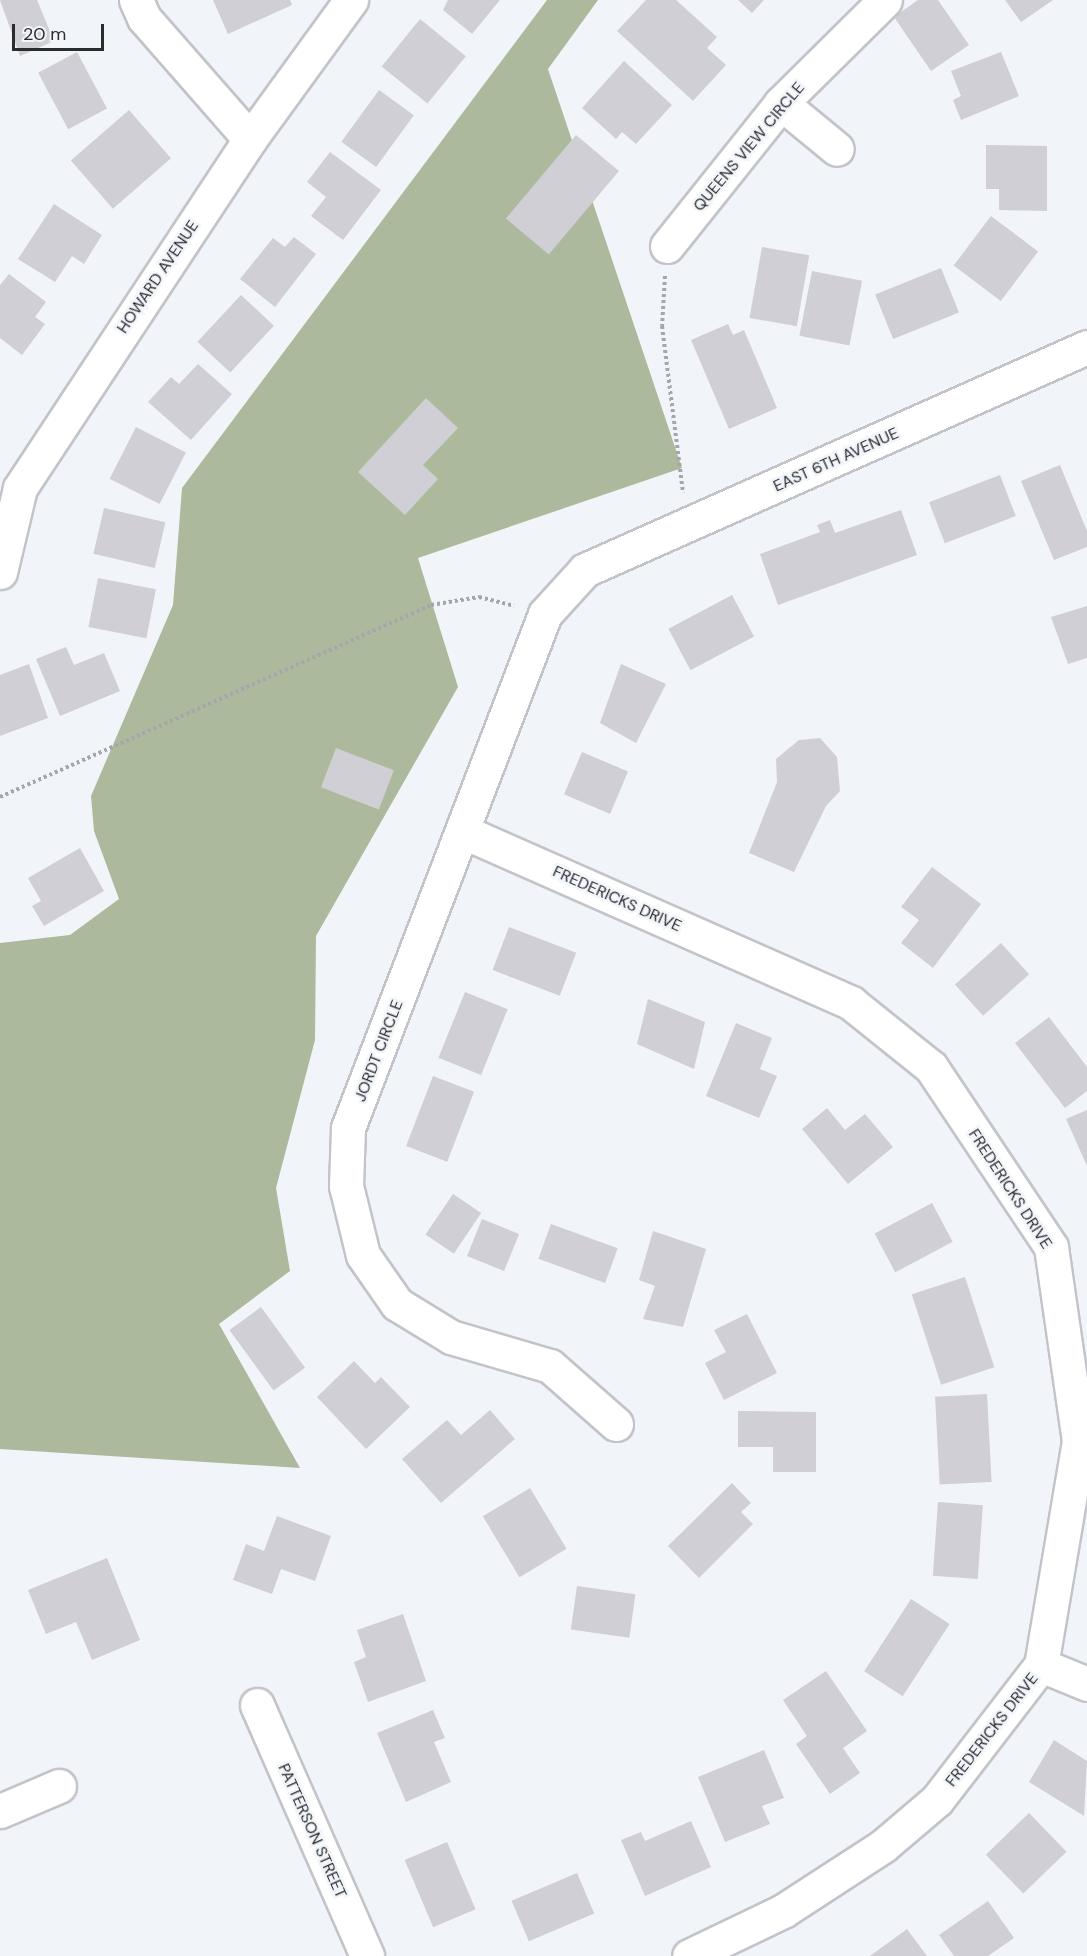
<!DOCTYPE html>
<html>
<head>
<meta charset="utf-8">
<style>
	body { margin:0 }
	#map { position:relative; width:1087px; height:1956px; overflow:hidden; background:#f1f4f9; font-family:"DM Sans",sans-serif }
	div>[style] { position:absolute }
	[style*='--x'] { left:calc(var(--x)*1px); top:calc(var(--y)*1px); width:calc(var(--w)*1px); rotate:calc(var(--a)*1deg) }
	.forest>* { inset:0; background:#acb99c }
	.building>* { inset:0; background:#d0cfd5; transform-origin:0 0 }
	.path>* { height:4px; margin-top:-2px; transform-origin:0; background:repeating-linear-gradient(90deg,#a4a6aa 0 3px,transparent 0 6px) }
	.roads { filter:drop-shadow(2px 0 #c2c4c9) drop-shadow(-2px 0 #c2c4c9) drop-shadow(0 2px #c2c4c9) drop-shadow(0 -2px #c2c4c9) }
	.street>* { height:33px; margin:-16.5px; padding:0 16.5px; transform-origin:16.5px; border-radius:16.5px; background:#fff }
	span { translate:-50% -50%; white-space:nowrap; text-align:center; line-height:1.15; -webkit-text-stroke:5px #f1f4f9; paint-order:stroke }
	.street-label { font-size:16px; color:#2b2c2e }
	.scale { position:absolute; left:12px; top:24px; width:92px; height:27px; box-sizing:border-box; border:3px solid #2b2c2e; border-top:0; padding-left:8px; font-size:18px; line-height:21px; white-space:nowrap; color:#2b2c2e; -webkit-text-stroke:4px #f1f4f9; paint-order:stroke }
</style>
</head>
<body>
<div id="map">
	<div class="forest">
		<div style="clip-path:polygon(547px 0,598px 0,548px 69px,682px 468px,418px 558px,458px 687px,316px 936px,315px 1040px,276px 1188px,290px 1271px,219px 1324px,300px 1468px,0 1449px,0 943px,70px 935px,119px 899px,94px 831px,91px 796px,173px 605px,182px 488px)"></div>
	</div>
	<div class="building">
		<div style="clip-path:polygon(0 0,37px 0,54px 41px,20px 56px)"></div>
		<div style="clip-path:polygon(213px 0,290px 0,292px 5px,228px 34px)"></div>
		<div style="clip-path:polygon(448px 0,500px 0,472px 34px,443px 10px)"></div>
		<div style="clip-path:polygon(646px 0,676px 0,717px 37px,707px 48px,726px 65px,693px 101px,617px 31px)"></div>
		<div style="clip-path:polygon(738px 0,764px 0,752px 13px)"></div>
		<div style="clip-path:polygon(918px 0,938px 0,969px 45px,931px 71px,894px 17px)"></div>
		<div style="clip-path:polygon(1005px 0,1053px 0,1021px 22px)"></div>
		<div style="left:420px;top:19px;width:59px;height:61px;rotate:39deg"></div>
		<div style="left:77px;top:52px;width:64px;height:44px;rotate:62deg"></div>
		<div style="clip-path:polygon(1001px 52px,1019px 96px,961px 120px,953px 100px,961px 96px,951px 71px)"></div>
		<div style="clip-path:polygon(624px 61px,672px 105px,636px 144px,622px 132px,616px 139px,582px 108px)"></div>
		<div style="left:379px;top:90px;width:43px;height:64px;rotate:36deg"></div>
		<div style="left:129px;top:110px;width:64px;height:77px;rotate:49deg"></div>
		<div style="left:576px;top:135px;width:56px;height:109px;rotate:40deg"></div>
		<div style="clip-path:polygon(986px 145px,1047px 146px,1047px 211px,999px 210px,999px 189px,986px 189px)"></div>
		<div style="clip-path:polygon(330px 152px,381px 190px,343px 240px,311px 216px,326px 197px,307px 182px)"></div>
		<div style="clip-path:polygon(54px 204px,102px 235px,84px 264px,72px 256px,55px 282px,18px 259px)"></div>
		<div style="left:991px;top:216px;width:59px;height:62px;rotate:37deg"></div>
		<div style="clip-path:polygon(294px 237px,316px 254px,275px 307px,240px 279px,273px 238px,285px 247px)"></div>
		<div style="left:762px;top:247px;width:48px;height:72px;rotate:10deg"></div>
		<div style="left:941px;top:268px;width:48px;height:71px;rotate:68deg"></div>
		<div style="left:812px;top:271px;width:51px;height:66px;rotate:11deg"></div>
		<div style="clip-path:polygon(9px 274px,46px 302px,35px 317px,45px 324px,22px 355px,0 338px,0 285px)"></div>
		<div style="left:241px;top:295px;width:45px;height:64px;rotate:43deg"></div>
		<div style="clip-path:polygon(728px 324px,733px 335px,744px 330px,777px 408px,729px 429px,691px 340px)"></div>
		<div style="clip-path:polygon(198px 364px,232px 394px,191px 440px,148px 402px,171px 377px,179px 384px)"></div>
		<div style="clip-path:polygon(426px 398px,458px 428px,423px 465px,438px 479px,405px 515px,358px 472px)"></div>
		<div style="left:136px;top:427px;width:56px;height:58px;rotate:27deg"></div>
		<div style="clip-path:polygon(1060px 465px,1087px 531px,1087px 547px,1054px 560px,1021px 481px)"></div>
		<div style="left:1000px;top:475px;width:44px;height:76px;rotate:69deg"></div>
		<div style="left:104px;top:508px;width:63px;height:47px;rotate:13deg"></div>
		<div style="clip-path:polygon(901px 510px,917px 555px,778px 605px,760px 554px,820px 532px,817px 525px,830px 520px,835px 533px)"></div>
		<div style="left:98px;top:578px;width:59px;height:50px;rotate:11deg"></div>
		<div style="left:732px;top:595px;width:47px;height:72px;rotate:62deg"></div>
		<div style="clip-path:polygon(1087px 606px,1087px 658px,1068px 664px,1051px 617px)"></div>
		<div style="clip-path:polygon(66px 647px,74px 665px,104px 653px,120px 691px,60px 716px,36px 659px)"></div>
		<div style="clip-path:polygon(29px 664px,48px 718px,0 736px,0 675px)"></div>
		<div style="clip-path:polygon(621px 664px,666px 684px,636px 743px,600px 723px)"></div>
		<div style="clip-path:polygon(820px 738px,837px 757px,840px 791px,826px 806px,794px 872px,749px 853px,777px 782px,776px 759px,799px 740px)"></div>
		<div style="left:336px;top:748px;width:62px;height:42px;rotate:21deg"></div>
		<div style="left:582px;top:752px;width:50px;height:46px;rotate:23deg"></div>
		<div style="clip-path:polygon(80px 848px,104px 891px,44px 926px,32px 906px,41px 901px,28px 878px)"></div>
		<div style="clip-path:polygon(932px 867px,981px 904px,933px 968px,901px 943px,919px 920px,901px 907px)"></div>
		<div style="left:509px;top:927px;width:72px;height:46px;rotate:21deg"></div>
		<div style="left:1001px;top:943px;width:42px;height:62px;rotate:48deg"></div>
		<div style="left:465px;top:992px;width:46px;height:71px;rotate:22deg"></div>
		<div style="clip-path:polygon(648px 999px,705px 1022px,694px 1069px,637px 1044px)"></div>
		<div style="clip-path:polygon(1049px 1017px,1087px 1067px,1087px 1091px,1065px 1108px,1015px 1043px)"></div>
		<div style="clip-path:polygon(736px 1023px,772px 1038px,760px 1069px,777px 1076px,759px 1118px,706px 1096px)"></div>
		<div style="left:433px;top:1076px;width:44px;height:75px;rotate:21deg"></div>
		<div style="clip-path:polygon(827px 1108px,845px 1130px,865px 1114px,893px 1147px,848px 1184px,802px 1129px)"></div>
		<div style="clip-path:polygon(1087px 1110px,1087px 1166px,1066px 1119px)"></div>
		<div style="left:453px;top:1194px;width:34px;height:49px;rotate:34deg"></div>
		<div style="left:932px;top:1203px;width:44px;height:65px;rotate:62deg"></div>
		<div style="left:482px;top:1219px;width:40px;height:40px;rotate:22deg"></div>
		<div style="left:551px;top:1224px;width:71px;height:37px;rotate:20deg"></div>
		<div style="clip-path:polygon(653px 1231px,706px 1249px,683px 1327px,643px 1319px,655px 1286px,639px 1280px)"></div>
		<div style="left:965px;top:1277px;width:95px;height:56px;rotate:72deg"></div>
		<div style="left:261px;top:1307px;width:75px;height:39px;rotate:54deg"></div>
		<div style="clip-path:polygon(747px 1314px,777px 1373px,724px 1400px,705px 1363px,726px 1352px,714px 1330px)"></div>
		<div style="clip-path:polygon(354px 1361px,375px 1383px,381px 1377px,410px 1407px,366px 1449px,317px 1397px)"></div>
		<div style="left:987px;top:1394px;width:88px;height:52px;rotate:87deg"></div>
		<div style="clip-path:polygon(490px 1410px,515px 1439px,441px 1503px,402px 1459px,447px 1420px,461px 1435px)"></div>
		<div style="clip-path:polygon(738px 1411px,816px 1412px,816px 1472px,773px 1472px,773px 1447px,738px 1447px)"></div>
		<div style="clip-path:polygon(732px 1483px,751px 1503px,741px 1512px,753px 1524px,699px 1578px,668px 1546px)"></div>
		<div style="left:530px;top:1488px;width:71px;height:55px;rotate:59deg"></div>
		<div style="left:938px;top:1502px;width:45px;height:74px;rotate:4deg"></div>
		<div style="clip-path:polygon(277px 1516px,331px 1536px,315px 1581px,281px 1569px,272px 1594px,233px 1580px,246px 1544px,264px 1551px)"></div>
		<div style="clip-path:polygon(107px 1558px,140px 1640px,92px 1660px,76px 1622px,46px 1634px,28px 1590px)"></div>
		<div style="left:577px;top:1586px;width:59px;height:44px;rotate:8deg"></div>
		<div style="left:911px;top:1599px;width:46px;height:86px;rotate:33deg"></div>
		<div style="clip-path:polygon(403px 1614px,426px 1681px,368px 1702px,354px 1662px,366px 1657px,357px 1630px)"></div>
		<div style="clip-path:polygon(826px 1671px,867px 1731px,843px 1748px,860px 1773px,830px 1794px,796px 1744px,807px 1736px,783px 1700px)"></div>
		<div style="clip-path:polygon(433px 1710px,445px 1738px,434px 1742px,451px 1782px,406px 1802px,377px 1733px)"></div>
		<div style="clip-path:polygon(1054px 1740px,1087px 1761px,1084px 1816px,1029px 1782px)"></div>
		<div style="clip-path:polygon(764px 1750px,784px 1798px,762px 1806px,770px 1824px,725px 1842px,698px 1777px)"></div>
		<div style="left:1029px;top:1813px;width:54px;height:60px;rotate:46deg"></div>
		<div style="clip-path:polygon(691px 1821px,711px 1867px,645px 1896px,621px 1840px,641px 1832px,645px 1841px)"></div>
		<div style="left:447px;top:1842px;width:73px;height:46px;rotate:67deg"></div>
		<div style="left:577px;top:1873px;width:44px;height:71px;rotate:67deg"></div>
		<div style="clip-path:polygon(988px 1901px,1014px 1938px,988px 1956px,954px 1956px,939px 1935px)"></div>
		<div style="clip-path:polygon(907px 1929px,927px 1956px,870px 1956px)"></div>
	</div>
	<div class="path">
		<div style="--x:665;--y:276;--w:50;--a:93.4"></div>
		<div style="--x:662;--y:326;--w:168;--a:82.8"></div>
		<div style="--x:0;--y:797;--w:472;--a:-24"></div>
		<div style="--x:431;--y:605;--w:49;--a:-9.5"></div>
		<div style="--x:479;--y:597;--w:36;--a:14"></div>
	</div>
	<div class="roads">
		<div class="street">
			<div style="--x:136;--y:0;--w:20;--a:66"></div>
			<div style="--x:144;--y:18;--w:161;--a:48.8"></div>
			<div style="--x:781;--y:103;--w:72;--a:39.4"></div>
			<div style="--x:667;--y:246;--w:183;--a:-51.4"></div>
			<div style="--x:781;--y:103;--w:146;--a:-44.7"></div>
			<div style="--x:0;--y:572;--w:86;--a:-76.6"></div>
			<div style="--x:20;--y:488;--w:418;--a:-56.6"></div>
			<div style="--x:250;--y:139;--w:172;--a:-54"></div>
			<div style="--x:464;--y:832;--w:423;--a:23.8"></div>
			<div style="--x:851;--y:1003;--w:102;--a:38.7"></div>
			<div style="--x:931;--y:1067;--w:216;--a:56.3"></div>
			<div style="--x:1051;--y:1247;--w:196;--a:81.8"></div>
			<div style="--x:1079;--y:1441;--w:227;--a:99.6"></div>
			<div style="--x:1041;--y:1665;--w:170;--a:127.6"></div>
			<div style="--x:937;--y:1800;--w:71;--a:139.6"></div>
			<div style="--x:883;--y:1846;--w:119;--a:147"></div>
			<div style="--x:783;--y:1911;--w:104;--a:154.4"></div>
			<div style="--x:616;--y:1424;--w:88;--a:-138.7"></div>
			<div style="--x:550;--y:1366;--w:103;--a:-163.7"></div>
			<div style="--x:451;--y:1337;--w:63;--a:-148.6"></div>
			<div style="--x:397;--y:1304;--w:60;--a:-124.8"></div>
			<div style="--x:363;--y:1255;--w:71;--a:-103.8"></div>
			<div style="--x:346;--y:1186;--w:58;--a:-88"></div>
			<div style="--x:348;--y:1128;--w:550;--a:-69.03"></div>
			<div style="--x:545;--y:614;--w:59;--a:-47.7"></div>
			<div style="--x:585;--y:570;--w:549;--a:-23.95"></div>
			<div style="--x:1041;--y:1665;--w:50;--a:22.4"></div>
			<div style="--x:257;--y:1705;--w:274;--a:66.3"></div>
			<div style="--x:0;--y:1811;--w:64;--a:-23"></div>
		</div>
	</div>
	<div class="street-label">
		<span style="left:749px;top:147px;rotate:-50deg">QUEENS VIEW CIRCLE</span>
		<span style="left:158px;top:277px;rotate:-56deg">HOWARD AVENUE</span>
		<span style="left:836px;top:460px;rotate:-24deg">EAST 6TH AVENUE</span>
		<span style="left:617px;top:899px;rotate:24deg">FREDERICKS DRIVE</span>
		<span style="left:379px;top:1051px;rotate:-69deg">JORDT CIRCLE</span>
		<span style="left:1010px;top:1189px;rotate:57deg">FREDERICKS DRIVE</span>
		<span style="left:992px;top:1730px;rotate:-52deg">FREDERICKS DRIVE</span>
		<span style="left:312px;top:1831px;rotate:66deg">PATTERSON STREET</span>
	</div>
	<div class="scale">20 m</div>
</div>
</body>
</html>
